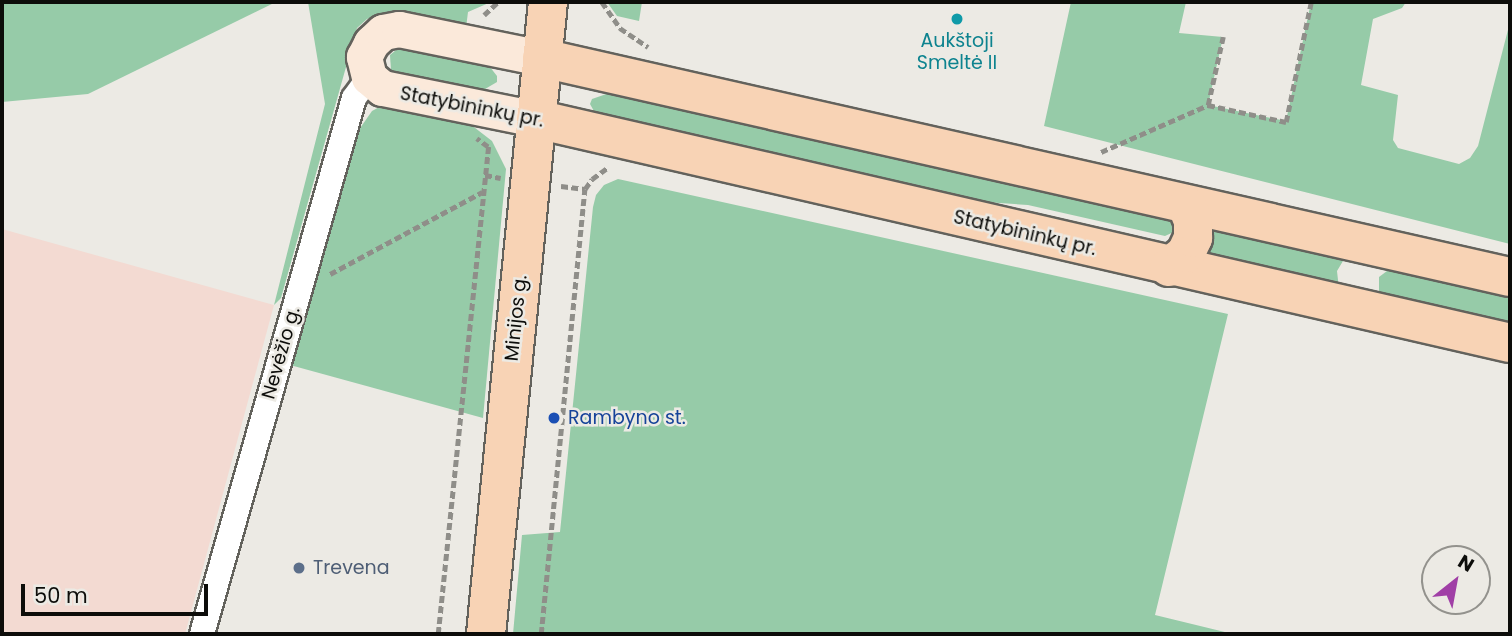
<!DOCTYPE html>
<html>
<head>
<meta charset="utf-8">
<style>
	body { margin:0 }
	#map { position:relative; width:1512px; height:636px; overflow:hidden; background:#eceae4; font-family:Poppins,sans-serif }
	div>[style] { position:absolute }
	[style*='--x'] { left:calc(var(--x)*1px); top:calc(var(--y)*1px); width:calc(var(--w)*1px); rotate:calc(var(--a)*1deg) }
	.industrial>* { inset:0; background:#f3dad2 }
	.green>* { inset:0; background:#96cba8 }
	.path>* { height:4.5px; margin-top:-2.25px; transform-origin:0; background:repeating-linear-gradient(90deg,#8f8e89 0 7px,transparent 0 10.5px) }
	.roads { filter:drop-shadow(2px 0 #63625c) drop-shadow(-2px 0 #63625c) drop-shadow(0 2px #63625c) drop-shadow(0 -2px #63625c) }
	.minor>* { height:24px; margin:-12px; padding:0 12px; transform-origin:12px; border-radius:12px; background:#fff }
	.secondary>* { height:35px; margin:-17.5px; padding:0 17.5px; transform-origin:17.5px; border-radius:17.5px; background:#fbe9da }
	.primary>* { height:38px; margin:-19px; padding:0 19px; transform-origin:19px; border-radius:19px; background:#f8d3b5 }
	.dots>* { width:19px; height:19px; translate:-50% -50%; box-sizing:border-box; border:4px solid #eceae4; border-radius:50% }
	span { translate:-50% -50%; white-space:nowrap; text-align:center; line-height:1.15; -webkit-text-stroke:5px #eceae4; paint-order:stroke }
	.culture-label { font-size:19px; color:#0d838f }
	.street-label { font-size:19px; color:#0d0d0a }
	.transit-label { font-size:19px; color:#164399 }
	.left { translate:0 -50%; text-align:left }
	.service-label { font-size:19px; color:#4e5e75 }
	.frame { position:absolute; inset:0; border:4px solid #0d0d0a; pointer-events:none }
	.north { position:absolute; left:1421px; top:545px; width:70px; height:70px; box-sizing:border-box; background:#eceae4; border:2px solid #93928d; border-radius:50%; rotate:31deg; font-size:19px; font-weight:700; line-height:28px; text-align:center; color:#0d0d0a }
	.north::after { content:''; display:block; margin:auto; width:24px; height:32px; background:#a03fa6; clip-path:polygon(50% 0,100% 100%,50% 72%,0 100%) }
	.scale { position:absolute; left:21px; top:584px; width:187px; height:32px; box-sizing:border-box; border:4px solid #0d0d0a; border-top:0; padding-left:9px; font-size:21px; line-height:24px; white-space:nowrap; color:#0d0d0a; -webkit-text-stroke:5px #eceae4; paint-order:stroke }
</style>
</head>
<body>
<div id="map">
	<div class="industrial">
		<div style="clip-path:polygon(2px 229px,274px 305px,185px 634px,2px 634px)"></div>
	</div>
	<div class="green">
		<div style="clip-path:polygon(2px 2px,276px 2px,88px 94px,2px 102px)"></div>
		<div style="clip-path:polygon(308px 2px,491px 2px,468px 12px,466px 28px,391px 12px,367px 19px,357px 28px,281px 298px,274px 305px,325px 104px)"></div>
		<div style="clip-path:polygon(607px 2px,642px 2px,639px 21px,617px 16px)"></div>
		<div style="clip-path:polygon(1071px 2px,1186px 2px,1179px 33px,1223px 37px,1208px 105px,1286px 121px,1311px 2px,1406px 2px,1402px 8px,1373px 19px,1361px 85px,1398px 95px,1393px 140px,1398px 148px,1459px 164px,1470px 158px,1478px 146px,1510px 22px,1510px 244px,1044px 126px)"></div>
		<div style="clip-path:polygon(401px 46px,486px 62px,497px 76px,497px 82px,480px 92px,396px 76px,391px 70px,390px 55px)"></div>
		<div style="clip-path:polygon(615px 91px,1174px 219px,1176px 231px,1165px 236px,1028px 205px,942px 199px,595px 113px,590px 104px,592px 99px)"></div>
		<div style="clip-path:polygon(383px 105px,395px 105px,470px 124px,492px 141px,506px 169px,483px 418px,290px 365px,356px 134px,372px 111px)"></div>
		<div style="clip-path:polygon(618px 179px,1228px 314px,1155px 615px,1233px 634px,513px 634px,522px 535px,560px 532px,593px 207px,596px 195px,604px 185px)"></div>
		<div style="clip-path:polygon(1201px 223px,1346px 256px,1337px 271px,1339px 289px,1194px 256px)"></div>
		<div style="clip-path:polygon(1391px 268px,1510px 293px,1510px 327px,1384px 297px,1379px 291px,1379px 277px)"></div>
	</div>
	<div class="path">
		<div style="--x:602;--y:2;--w:32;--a:55"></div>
		<div style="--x:620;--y:28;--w:34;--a:34"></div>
		<div style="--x:484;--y:15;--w:19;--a:-43"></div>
		<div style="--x:1208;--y:105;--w:80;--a:12.3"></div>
		<div style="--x:1286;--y:122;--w:123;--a:-78.2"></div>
		<div style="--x:1101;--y:152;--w:117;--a:-23.7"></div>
		<div style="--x:1208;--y:105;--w:70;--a:-77.6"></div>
		<div style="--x:485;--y:175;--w:16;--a:11"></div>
		<div style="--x:561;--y:186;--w:24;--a:7"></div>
		<div style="--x:330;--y:274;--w:173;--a:-28.3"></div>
		<div style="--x:438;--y:634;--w:490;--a:-84.1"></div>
		<div style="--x:488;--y:147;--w:14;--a:-144"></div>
		<div style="--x:541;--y:634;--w:447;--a:-84.4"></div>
		<div style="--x:585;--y:189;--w:12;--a:-55"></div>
		<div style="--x:592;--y:179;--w:19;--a:-36"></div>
	</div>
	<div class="roads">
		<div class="minor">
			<div style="--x:202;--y:634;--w:557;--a:-74.17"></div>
			<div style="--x:354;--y:98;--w:26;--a:-54"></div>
		</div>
		<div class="secondary">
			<div style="--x:536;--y:119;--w:157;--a:-168.6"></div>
			<div style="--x:382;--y:88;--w:17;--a:-140"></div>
			<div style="--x:369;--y:77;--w:21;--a:-104"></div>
			<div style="--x:364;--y:57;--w:16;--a:-63"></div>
			<div style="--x:371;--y:43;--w:16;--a:-43"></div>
			<div style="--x:383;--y:32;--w:16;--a:-11"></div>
			<div style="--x:399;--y:29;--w:146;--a:11.5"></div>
		</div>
		<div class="primary">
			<div style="--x:542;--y:58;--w:992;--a:12.75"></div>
			<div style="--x:536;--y:119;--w:999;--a:12.95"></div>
			<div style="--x:1169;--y:267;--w:22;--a:-39"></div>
			<div style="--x:1186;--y:253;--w:17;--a:-65"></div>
			<div style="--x:1193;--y:238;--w:17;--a:-90"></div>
			<div style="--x:1193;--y:221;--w:16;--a:-112"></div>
			<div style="--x:486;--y:634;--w:635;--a:-84.4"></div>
		</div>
	</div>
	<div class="dots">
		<div style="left:957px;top:19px;background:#0f9aa8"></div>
		<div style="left:554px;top:418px;background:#1a4fb4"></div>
		<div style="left:299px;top:568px;background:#5c6f8a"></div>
	</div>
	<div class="culture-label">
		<span style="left:957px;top:52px">Aukštoji<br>Smeltė II</span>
	</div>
	<div class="street-label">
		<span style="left:472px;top:107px;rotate:11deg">Statybininkų pr.</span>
		<span style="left:1025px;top:233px;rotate:13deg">Statybininkų pr.</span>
		<span style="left:516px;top:318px;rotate:-84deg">Minijos g.</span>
		<span style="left:281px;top:353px;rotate:-74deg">Nevėžio g.</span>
	</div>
	<div class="transit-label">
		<span class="left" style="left:568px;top:418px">Rambyno st.</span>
	</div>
	<div class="service-label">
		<span class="left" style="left:313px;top:568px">Trevena</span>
	</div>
	<div class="frame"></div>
	<div class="north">N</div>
	<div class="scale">50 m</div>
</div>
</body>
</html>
